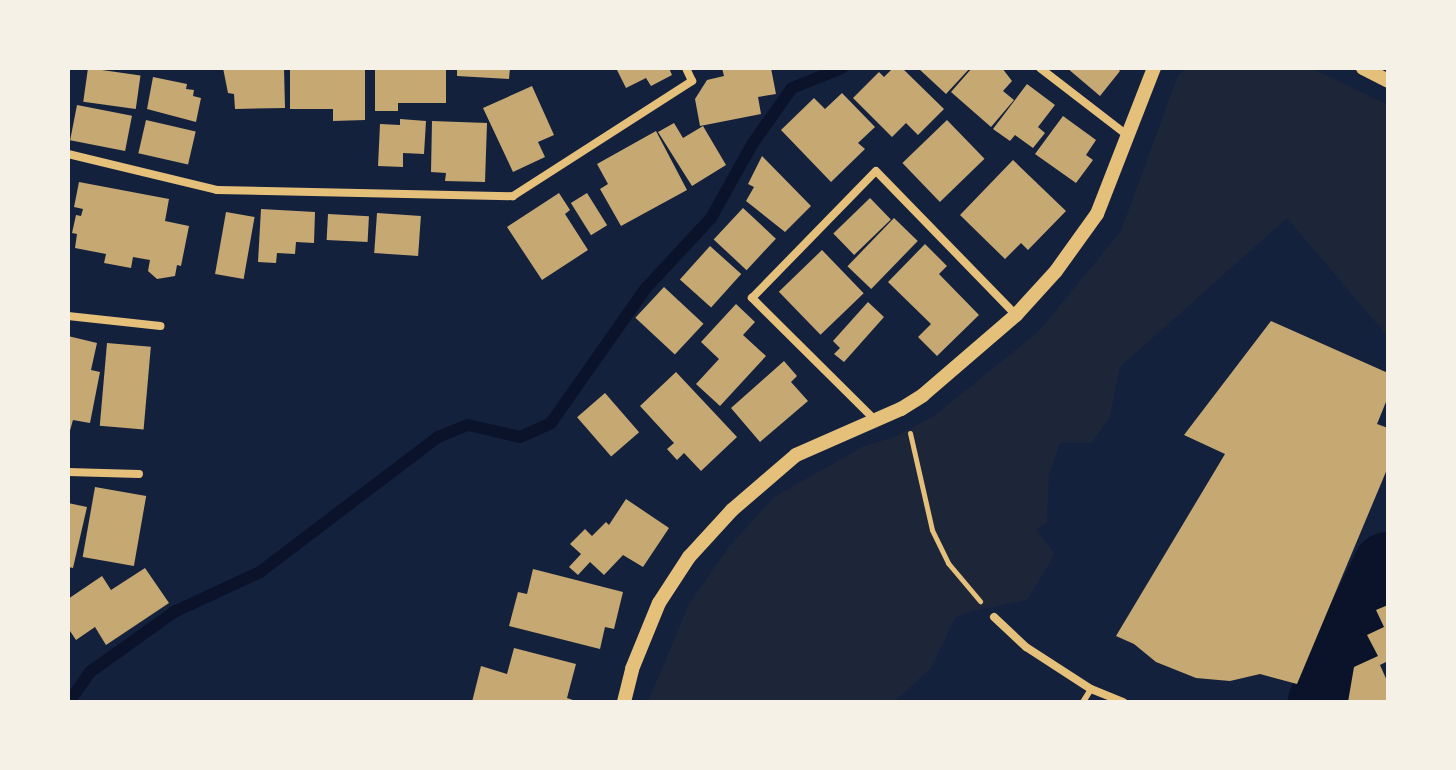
<!DOCTYPE html>
<html>
<head>
<meta charset="utf-8">
<style>
	body { margin:0 }
	#map { position:relative; width:1456px; height:770px; overflow:hidden; background:#14213d; font-family:"Roboto Condensed",sans-serif }
	div>[style] { position:absolute }
	[style*='--x'] { left:calc(var(--x)*1px); top:calc(var(--y)*1px); width:calc(var(--w)*1px); rotate:calc(var(--a)*1deg) }
	.green>* { inset:0; background:#1d2539 }
	.stream>* { height:12px; margin:-6px; padding:0 6px; transform-origin:6px; border-radius:6px; background:#0b132b }
	.river>* { height:72px; margin:-36px; padding:0 36px; transform-origin:36px; border-radius:36px; background:#0b132b }
	.building>* { inset:0; background:#c6a872; transform-origin:0 0 }
	.path>* { height:5px; margin:-2.5px; padding:0 2.5px; transform-origin:2.5px; border-radius:2.5px; background:#e5c07b }
	.service>* { height:6px; margin:-3px; padding:0 3px; transform-origin:3px; border-radius:3px; background:#e5c07b }
	.minor>* { height:8px; margin:-4px; padding:0 4px; transform-origin:4px; border-radius:4px; background:#e5c07b }
	.tertiary>* { height:14px; margin:-7px; padding:0 7px; transform-origin:7px; border-radius:7px; background:#e5c07b }
	span { translate:-50% -50%; white-space:nowrap; text-align:center; line-height:1.15; -webkit-text-stroke:6px #f6f1e7; paint-order:stroke }
	.frame { position:absolute; inset:0; border:70px solid #f6f1e7; pointer-events:none }
</style>
</head>
<body>
<div id="map">
	<div class="green">
		<div style="clip-path:polygon(1185px 68px,1311px 68px,1388px 105px,1388px 337px,1287px 218px,1120px 367px,1110px 417px,1091px 443px,1060px 443px,1049px 474px,1047px 523px,1036px 529px,1055px 554px,1027px 600px,972px 611px,955px 618px,931px 668px,896px 700px,648px 702px,689px 604px,728px 548px,774px 497px,864px 446px,895px 437px,934px 416px,1039px 331px,1121px 231px,1177px 78px)"></div>
	</div>
	<div class="stream">
		<div style="--x:69;--y:702;--w:37;--a:-55"></div>
		<div style="--x:90;--y:672;--w:103;--a:-35.5"></div>
		<div style="--x:174;--y:612;--w:95;--a:-24.9"></div>
		<div style="--x:260;--y:572;--w:223;--a:-37.2"></div>
		<div style="--x:438;--y:437;--w:32;--a:-22"></div>
		<div style="--x:468;--y:425;--w:53;--a:13"></div>
		<div style="--x:520;--y:437;--w:34;--a:-24"></div>
		<div style="--x:551;--y:423;--w:165;--a:-54.9"></div>
		<div style="--x:646;--y:288;--w:96;--a:-47.1"></div>
		<div style="--x:711;--y:218;--w:86;--a:-60.8"></div>
		<div style="--x:753;--y:143;--w:67;--a:-54.7"></div>
		<div style="--x:792;--y:88;--w:54;--a:-21.8"></div>
	</div>
	<div class="river">
		<div style="--x:1324;--y:701;--w:148;--a:-64.3"></div>
	</div>
	<div class="building">
		<div style="left:88px;top:68px;width:53px;height:34px;rotate:8deg"></div>
		<div style="clip-path:polygon(223px 68px,284px 68px,285px 108px,235px 109px,234px 94px,228px 93px)"></div>
		<div style="clip-path:polygon(290px 68px,365px 68px,365px 120px,333px 121px,333px 109px,290px 109px)"></div>
		<div style="clip-path:polygon(375px 68px,446px 68px,446px 103px,398px 103px,398px 111px,375px 111px)"></div>
		<div style="clip-path:polygon(457px 68px,510px 68px,509px 79px,457px 76px)"></div>
		<div style="clip-path:polygon(616px 68px,669px 68px,672px 75px,651px 86px,646px 78px,626px 88px)"></div>
		<div style="clip-path:polygon(722px 68px,771px 68px,776px 94px,758px 97px,761px 114px,700px 126px,695px 99px,707px 80px,724px 76px)"></div>
		<div style="clip-path:polygon(893px 68px,902px 68px,944px 109px,918px 135px,906px 123px,892px 137px,853px 98px,879px 72px,884px 77px)"></div>
		<div style="clip-path:polygon(918px 68px,970px 68px,946px 94px)"></div>
		<div style="clip-path:polygon(972px 68px,1002px 68px,1012px 81px,1003px 91px,1014px 100px,991px 127px,951px 92px)"></div>
		<div style="clip-path:polygon(1067px 68px,1117px 68px,1120px 71px,1100px 96px)"></div>
		<div style="clip-path:polygon(153px 77px,187px 84px,186px 89px,194px 90px,193px 96px,201px 98px,196px 122px,147px 109px)"></div>
		<div style="clip-path:polygon(1027px 84px,1055px 105px,1038px 127px,1045px 133px,1033px 148px,1015px 135px,1010px 141px,993px 129px)"></div>
		<div style="clip-path:polygon(532px 86px,554px 135px,538px 142px,545px 157px,513px 172px,483px 108px)"></div>
		<div style="clip-path:polygon(842px 93px,875px 127px,858px 143px,865px 149px,831px 182px,781px 130px,814px 98px,825px 109px)"></div>
		<div style="left:77px;top:105px;width:56px;height:36px;rotate:11deg"></div>
		<div style="clip-path:polygon(1063px 116px,1096px 140px,1086px 155px,1093px 160px,1076px 183px,1035px 154px)"></div>
		<div style="clip-path:polygon(400px 119px,426px 121px,424px 154px,403px 153px,403px 167px,378px 166px,380px 124px,400px 125px)"></div>
		<div style="left:146px;top:120px;width:51px;height:34px;rotate:13deg"></div>
		<div style="left:947px;top:120px;width:54px;height:62px;rotate:46deg"></div>
		<div style="clip-path:polygon(432px 121px,487px 123px,485px 182px,445px 181px,446px 173px,431px 172px)"></div>
		<div style="clip-path:polygon(674px 123px,683px 138px,703px 126px,726px 165px,692px 186px,658px 132px)"></div>
		<div style="clip-path:polygon(656px 131px,687px 190px,621px 226px,600px 189px,608px 184px,597px 164px)"></div>
		<div style="clip-path:polygon(762px 156px,811px 206px,785px 232px,746px 201px,754px 187px,748px 184px)"></div>
		<div style="clip-path:polygon(1013px 160px,1066px 211px,1028px 250px,1021px 243px,1005px 259px,960px 215px)"></div>
		<div style="clip-path:polygon(79px 182px,169px 199px,165px 221px,189px 226px,181px 266px,177px 265px,175px 276px,157px 279px,148px 271px,150px 260px,133px 257px,131px 268px,104px 263px,106px 254px,75px 248px,77px 234px,72px 233px,76px 215px,81px 216px,83px 209px,74px 207px)"></div>
		<div style="clip-path:polygon(559px 193px,570px 210px,565px 214px,588px 250px,542px 280px,507px 227px)"></div>
		<div style="left:587px;top:193px;width:38px;height:19px;rotate:58deg"></div>
		<div style="left:870px;top:198px;width:30px;height:51px;rotate:46deg"></div>
		<div style="left:743px;top:208px;width:45px;height:43px;rotate:43deg"></div>
		<div style="clip-path:polygon(261px 209px,315px 212px,314px 243px,296px 242px,295px 254px,277px 253px,276px 263px,258px 262px)"></div>
		<div style="left:226px;top:212px;width:29px;height:63px;rotate:10deg"></div>
		<div style="left:377px;top:213px;width:44px;height:40px;rotate:4deg"></div>
		<div style="left:328px;top:214px;width:41px;height:26px;rotate:3deg"></div>
		<div style="left:894px;top:218px;width:33px;height:67px;rotate:44deg"></div>
		<div style="clip-path:polygon(925px 244px,947px 266px,939px 274px,979px 315px,937px 356px,918px 337px,931px 324px,888px 282px)"></div>
		<div style="left:710px;top:246px;width:42px;height:45px;rotate:42deg"></div>
		<div style="left:822px;top:250px;width:60px;height:60px;rotate:46deg"></div>
		<div style="left:664px;top:287px;width:54px;height:42px;rotate:43deg"></div>
		<div style="clip-path:polygon(868px 302px,884px 317px,844px 362px,834px 354px,840px 348px,833px 341px)"></div>
		<div style="clip-path:polygon(736px 304px,755px 322px,743px 335px,766px 356px,720px 406px,696px 384px,719px 359px,701px 342px)"></div>
		<div style="clip-path:polygon(1271px 321px,1388px 373px,1388px 397px,1377px 424px,1388px 428px,1388px 467px,1297px 684px,1260px 674px,1230px 681px,1196px 678px,1156px 662px,1134px 644px,1116px 636px,1225px 454px,1184px 435px)"></div>
		<div style="clip-path:polygon(68px 336px,97px 343px,91px 370px,100px 372px,90px 423px,73px 420px,69px 434px)"></div>
		<div style="left:107px;top:343px;width:44px;height:83px;rotate:5deg"></div>
		<div style="clip-path:polygon(784px 361px,797px 376px,791px 382px,808px 401px,760px 442px,731px 408px)"></div>
		<div style="clip-path:polygon(676px 372px,737px 437px,701px 471px,684px 453px,677px 460px,667px 449px,674px 443px,640px 406px)"></div>
		<div style="left:605px;top:393px;width:52px;height:37px;rotate:49deg"></div>
		<div style="left:95px;top:487px;width:52px;height:71px;rotate:10deg"></div>
		<div style="clip-path:polygon(626px 499px,669px 528px,643px 567px,623px 555px,604px 575px,590px 562px,578px 575px,569px 567px,581px 554px,570px 544px,585px 529px,592px 536px,606px 522px,609px 525px)"></div>
		<div style="clip-path:polygon(68px 503px,87px 507px,73px 568px,68px 567px)"></div>
		<div style="clip-path:polygon(145px 568px,169px 603px,106px 645px,95px 627px,76px 640px,68px 628px,68px 599px,102px 576px,111px 590px)"></div>
		<div style="clip-path:polygon(533px 569px,623px 592px,614px 629px,605px 627px,600px 649px,509px 626px,518px 592px,527px 594px)"></div>
		<div style="clip-path:polygon(1388px 605px,1388px 661px,1380px 665px,1388px 683px,1388px 702px,1348px 702px,1354px 667px,1378px 656px,1367px 635px,1384px 627px,1376px 610px)"></div>
		<div style="clip-path:polygon(514px 648px,576px 664px,567px 698px,579px 702px,472px 702px,481px 666px,507px 674px)"></div>
	</div>
	<div class="path">
		<div style="--x:910;--y:433;--w:99;--a:77.2"></div>
		<div style="--x:932;--y:530;--w:37;--a:64"></div>
		<div style="--x:948;--y:563;--w:50;--a:49.9"></div>
	</div>
	<div class="service">
		<div style="--x:1083;--y:702;--w:15;--a:-58"></div>
	</div>
	<div class="minor">
		<div style="--x:1040;--y:68;--w:110;--a:37.6"></div>
		<div style="--x:68;--y:154;--w:153;--a:13.6"></div>
		<div style="--x:217;--y:190;--w:296;--a:1.2"></div>
		<div style="--x:513;--y:196;--w:213;--a:-32.7"></div>
		<div style="--x:692;--y:81;--w:14;--a:-115"></div>
		<div style="--x:68;--y:316;--w:93;--a:6.2"></div>
		<div style="--x:876;--y:421;--w:175;--a:-135.2"></div>
		<div style="--x:752;--y:298;--w:177;--a:-45.7"></div>
		<div style="--x:876;--y:171;--w:201;--a:45.8"></div>
		<div style="--x:68;--y:472;--w:71;--a:1.6"></div>
		<div style="--x:994;--y:617;--w:44;--a:43.2"></div>
		<div style="--x:1026;--y:647;--w:77;--a:32.9"></div>
		<div style="--x:1091;--y:689;--w:35;--a:22"></div>
	</div>
	<div class="tertiary">
		<div style="--x:1363;--y:68;--w:28;--a:27"></div>
		<div style="--x:624;--y:702;--w:34;--a:-76"></div>
		<div style="--x:632;--y:669;--w:71;--a:-67.8"></div>
		<div style="--x:659;--y:603;--w:55;--a:-56.9"></div>
		<div style="--x:689;--y:557;--w:64;--a:-47.5"></div>
		<div style="--x:732;--y:510;--w:84;--a:-40.7"></div>
		<div style="--x:796;--y:455;--w:115;--a:-23.7"></div>
		<div style="--x:901;--y:409;--w:26;--a:-32"></div>
		<div style="--x:923;--y:395;--w:123;--a:-40.7"></div>
		<div style="--x:1016;--y:315;--w:59;--a:-47.7"></div>
		<div style="--x:1056;--y:271;--w:70;--a:-54.3"></div>
		<div style="--x:1097;--y:214;--w:157;--a:-68.7"></div>
	</div>
	<div class="frame"></div>
</div>
</body>
</html>
